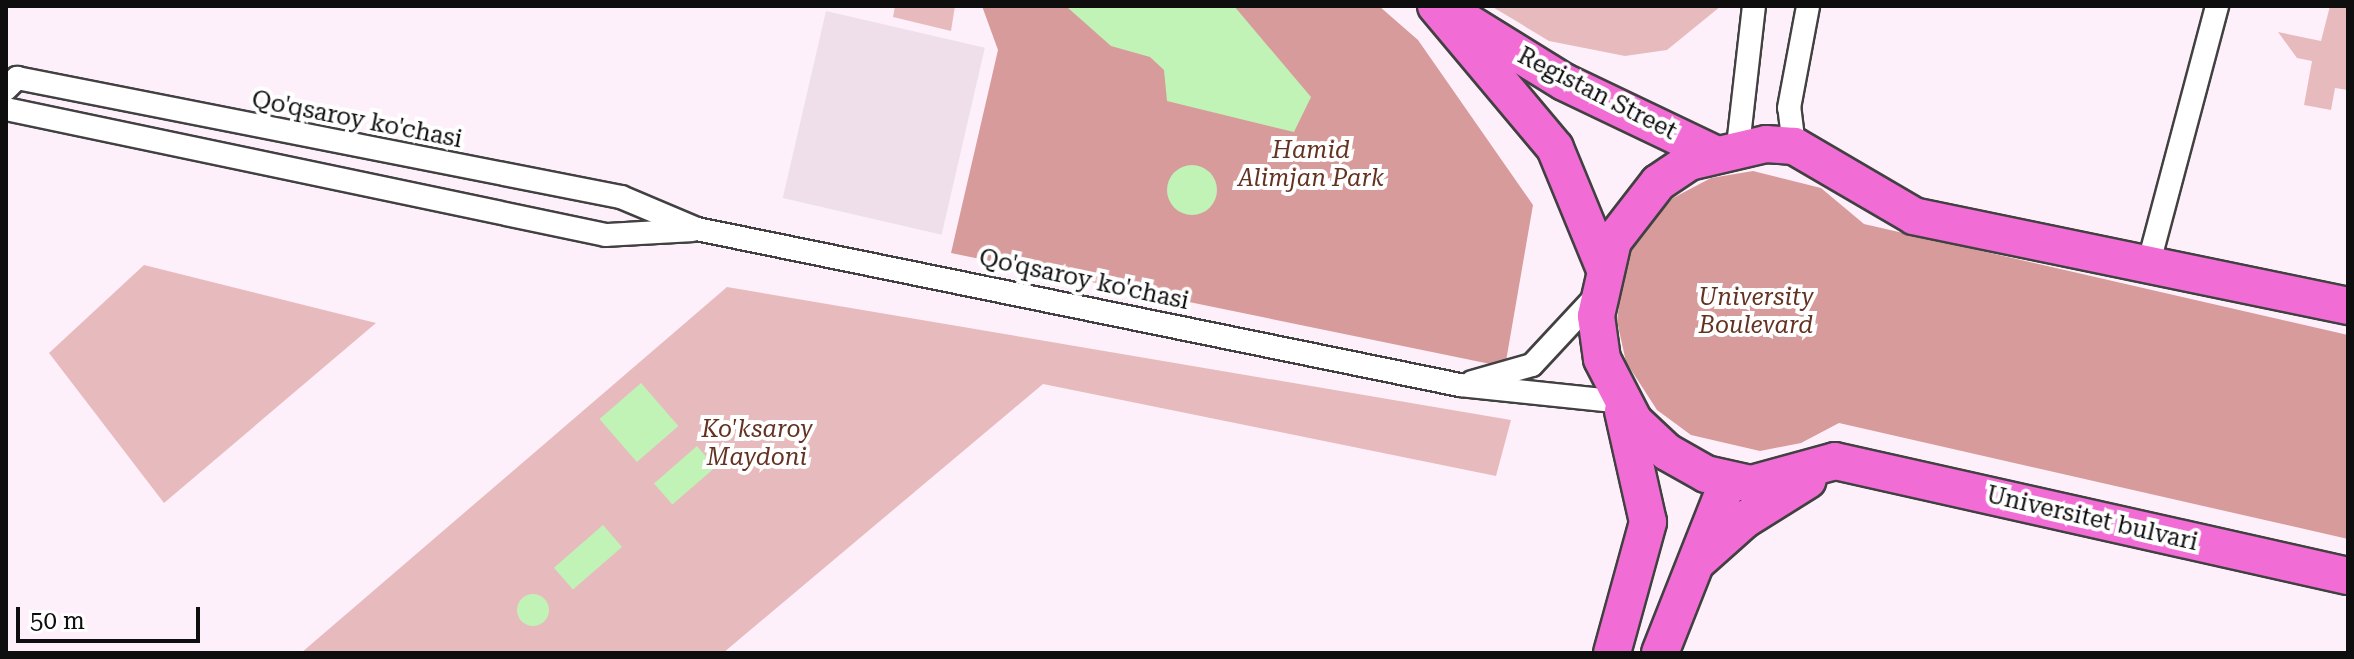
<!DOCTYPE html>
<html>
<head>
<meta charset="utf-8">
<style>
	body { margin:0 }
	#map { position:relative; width:2354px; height:659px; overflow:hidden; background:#fef0fa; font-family:"Roboto Serif",serif }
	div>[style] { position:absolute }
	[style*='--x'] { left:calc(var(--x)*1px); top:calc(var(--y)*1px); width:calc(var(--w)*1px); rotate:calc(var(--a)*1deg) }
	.green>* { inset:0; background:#e7bbbd }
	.forest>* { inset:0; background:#d79b9b }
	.plaza>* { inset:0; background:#eedfeb; transform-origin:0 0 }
	.water>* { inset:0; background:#c1f3b7; transform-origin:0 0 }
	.round { border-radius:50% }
	.roads { filter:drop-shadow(2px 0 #414141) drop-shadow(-2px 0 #414141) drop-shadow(0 2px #414141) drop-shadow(0 -2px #414141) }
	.minor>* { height:22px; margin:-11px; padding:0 11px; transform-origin:11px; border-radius:11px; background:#fff }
	.primary>* { height:36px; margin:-18px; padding:0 18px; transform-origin:18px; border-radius:18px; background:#f26cd5 }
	span { translate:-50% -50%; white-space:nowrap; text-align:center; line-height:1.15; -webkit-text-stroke:8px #fff; paint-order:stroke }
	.street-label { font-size:24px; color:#0e0e0e }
	.park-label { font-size:24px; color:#633221; font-style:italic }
	.frame { position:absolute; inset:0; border:8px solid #0e0e0e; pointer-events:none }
	.scale { position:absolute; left:16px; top:607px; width:184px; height:36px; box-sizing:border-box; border:4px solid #0e0e0e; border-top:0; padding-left:10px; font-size:24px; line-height:28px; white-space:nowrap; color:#0e0e0e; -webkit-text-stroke:6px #fff; paint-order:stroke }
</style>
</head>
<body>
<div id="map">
	<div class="green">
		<div style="clip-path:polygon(895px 6px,955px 6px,951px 31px,893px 17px)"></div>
		<div style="clip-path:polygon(1491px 6px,1721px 6px,1667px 50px,1625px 56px,1549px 41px)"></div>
		<div style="clip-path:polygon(2330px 6px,2348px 6px,2348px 90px,2335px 88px,2331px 110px,2304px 105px,2312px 61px,2297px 58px,2278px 32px,2321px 41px)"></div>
		<div style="clip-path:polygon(144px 265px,376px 323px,164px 503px,49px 353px)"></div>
		<div style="clip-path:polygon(727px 287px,1511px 420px,1496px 476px,1043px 384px,723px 653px,301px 653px)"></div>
	</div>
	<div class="forest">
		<div style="clip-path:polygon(982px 6px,1379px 6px,1418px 40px,1533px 205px,1505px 367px,951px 253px,998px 50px)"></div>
		<div style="clip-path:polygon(1753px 171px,1821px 188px,1864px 224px,2348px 335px,2348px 539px,1839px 423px,1801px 443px,1760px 451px,1691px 435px,1657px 410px,1626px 362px,1617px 321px,1624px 265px,1636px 240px,1673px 198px,1711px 178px)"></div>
	</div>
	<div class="plaza">
		<div style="left:826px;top:11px;width:163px;height:192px;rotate:13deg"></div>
	</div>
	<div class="water">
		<div style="clip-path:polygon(1051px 6px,1234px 6px,1311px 97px,1294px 132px,1167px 101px,1164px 70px,1150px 57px,1111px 46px,1067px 7px)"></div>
		<div class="round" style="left:1167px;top:165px;width:50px;height:50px"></div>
		<div style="left:641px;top:383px;width:57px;height:55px;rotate:49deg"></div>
		<div style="left:697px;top:446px;width:28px;height:57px;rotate:49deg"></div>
		<div style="left:603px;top:525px;width:29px;height:65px;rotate:49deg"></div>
		<div class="round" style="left:517px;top:594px;width:32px;height:32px"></div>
	</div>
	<div class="roads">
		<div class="minor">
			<div style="--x:6;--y:89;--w:16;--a:-45"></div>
			<div style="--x:17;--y:78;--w:616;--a:11.15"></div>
			<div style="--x:621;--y:197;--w:82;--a:22.8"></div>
			<div style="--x:697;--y:229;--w:779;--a:11.56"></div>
			<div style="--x:1460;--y:385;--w:162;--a:6"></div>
			<div style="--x:6;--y:109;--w:613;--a:11.86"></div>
			<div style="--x:606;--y:235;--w:86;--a:-3.3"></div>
			<div style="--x:1738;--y:146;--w:141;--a:-83.5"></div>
			<div style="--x:1794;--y:146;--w:38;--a:-97"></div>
			<div style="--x:1789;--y:108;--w:104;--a:-79.4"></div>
			<div style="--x:2149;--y:262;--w:265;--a:-75.1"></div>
			<div style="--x:1472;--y:382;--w:62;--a:-15.8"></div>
			<div style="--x:1532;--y:365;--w:96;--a:-47.1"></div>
		</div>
		<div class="primary">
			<div style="--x:1436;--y:6;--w:185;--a:50"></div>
			<div style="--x:1555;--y:148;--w:129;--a:67.6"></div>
			<div style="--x:1459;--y:17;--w:123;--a:31.8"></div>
			<div style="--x:1564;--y:82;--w:167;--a:25.5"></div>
			<div style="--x:2348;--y:306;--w:443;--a:-168.3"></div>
			<div style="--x:1914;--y:216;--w:139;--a:-149.7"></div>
			<div style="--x:1794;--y:146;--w:28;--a:-176"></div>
			<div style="--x:1766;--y:144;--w:79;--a:166.8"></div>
			<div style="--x:1689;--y:162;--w:37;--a:146"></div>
			<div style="--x:1658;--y:183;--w:73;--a:127.8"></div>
			<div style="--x:1613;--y:241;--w:77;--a:102.8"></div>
			<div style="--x:1596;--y:316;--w:43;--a:82.1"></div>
			<div style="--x:1602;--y:359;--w:70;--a:62.7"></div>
			<div style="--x:1634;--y:421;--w:45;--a:43.2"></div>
			<div style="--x:1667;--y:452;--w:45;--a:29.4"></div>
			<div style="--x:1706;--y:474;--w:46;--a:12.5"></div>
			<div style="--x:1751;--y:484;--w:87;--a:-15.3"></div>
			<div style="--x:1835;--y:461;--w:526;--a:12.64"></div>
			<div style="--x:1698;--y:561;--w:62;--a:-41.7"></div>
			<div style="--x:1744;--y:520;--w:75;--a:-32"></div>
			<div style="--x:1612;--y:653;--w:136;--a:-74.6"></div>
			<div style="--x:1648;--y:522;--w:114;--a:-102.7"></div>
			<div style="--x:1660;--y:653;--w:185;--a:-68.4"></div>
		</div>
	</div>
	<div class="street-label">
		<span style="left:1597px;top:94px;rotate:27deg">Registan Street</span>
		<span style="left:357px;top:120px;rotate:11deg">Qo'qsaroy ko'chasi</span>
		<span style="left:1084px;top:280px;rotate:12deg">Qo'qsaroy ko'chasi</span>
		<span style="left:2092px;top:519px;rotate:13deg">Universitet bulvari</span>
	</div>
	<div class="park-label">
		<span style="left:1311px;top:165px">Hamid<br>Alimjan Park</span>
		<span style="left:1756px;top:312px">University<br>Boulevard</span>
		<span style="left:757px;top:444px">Ko'ksaroy<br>Maydoni</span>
	</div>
	<div class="frame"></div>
	<div class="scale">50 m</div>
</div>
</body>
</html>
